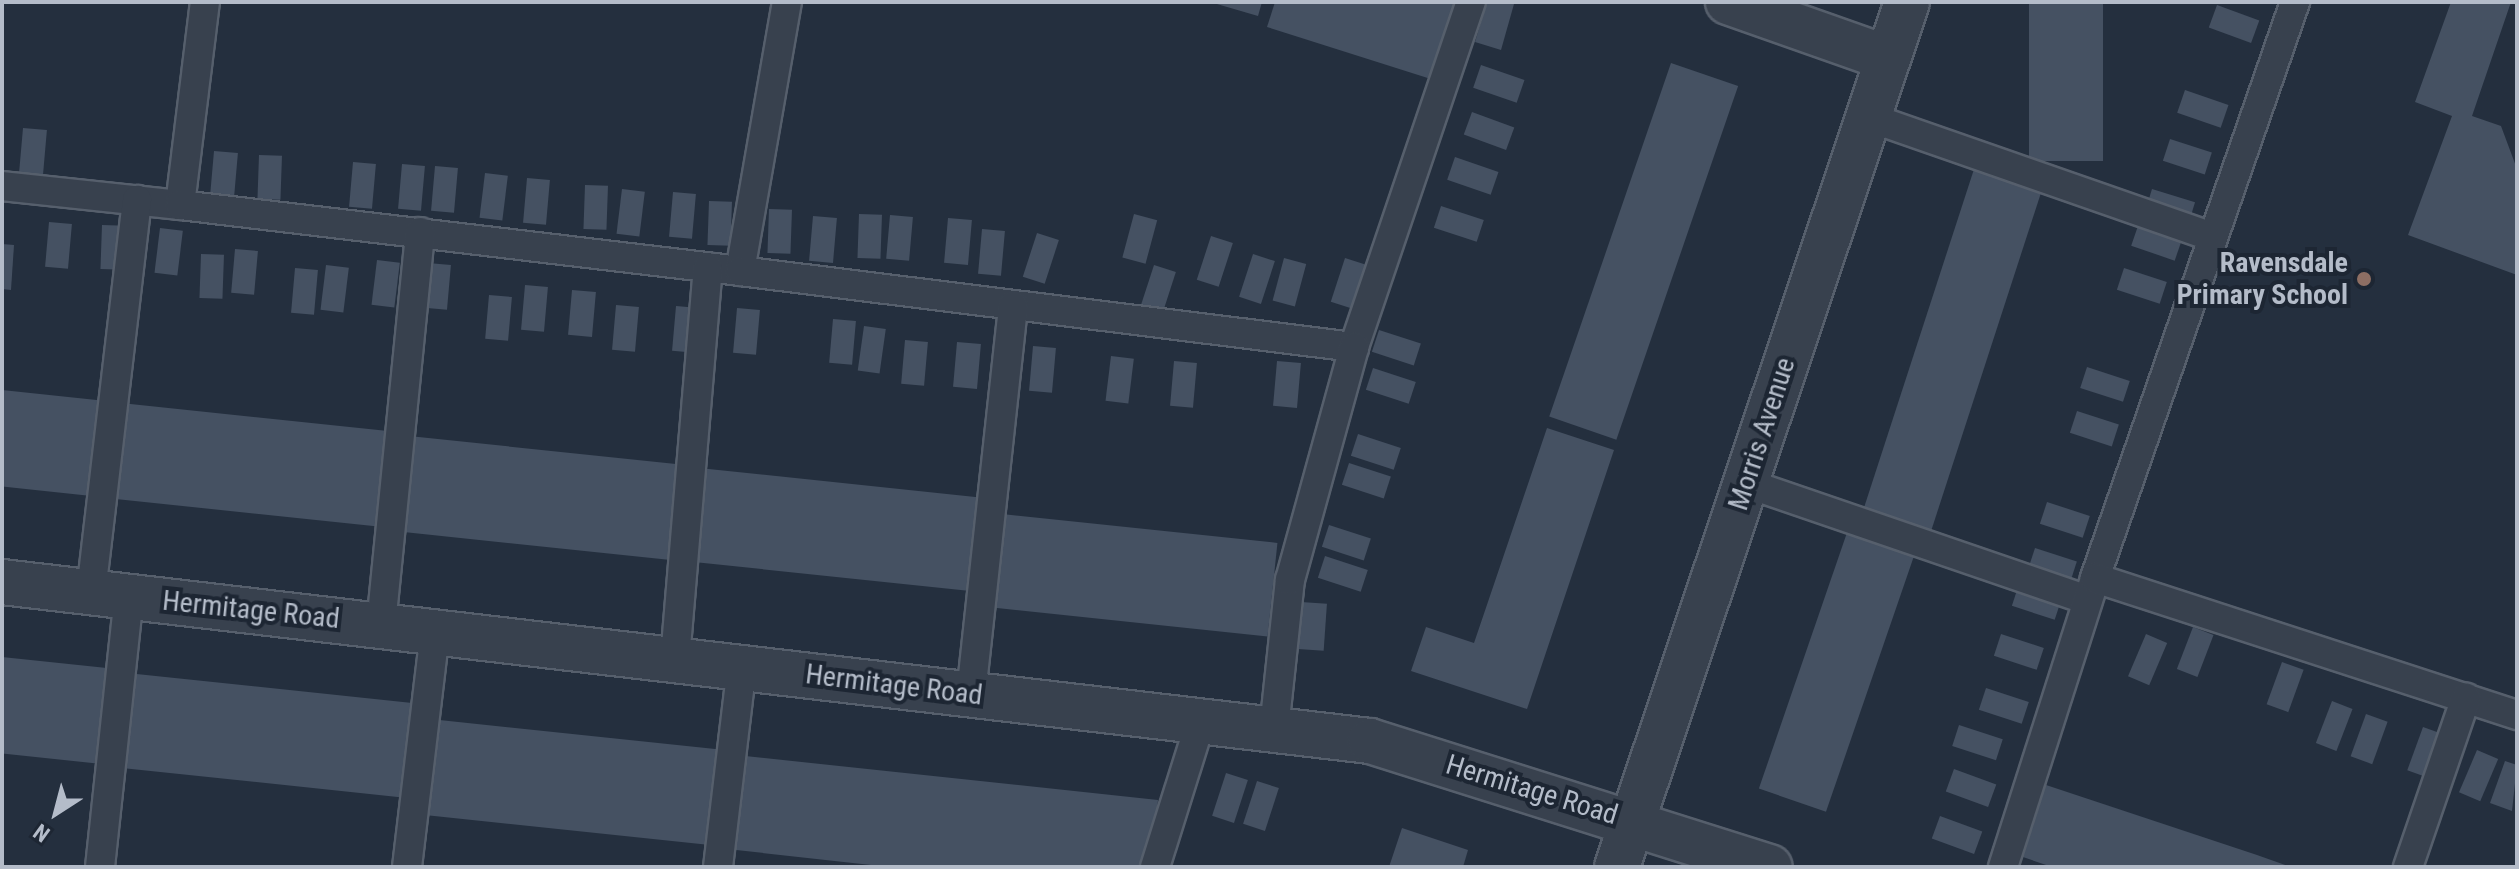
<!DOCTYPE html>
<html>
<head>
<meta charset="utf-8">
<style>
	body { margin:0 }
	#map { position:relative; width:2519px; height:869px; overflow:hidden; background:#242f3e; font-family:"Roboto Condensed",sans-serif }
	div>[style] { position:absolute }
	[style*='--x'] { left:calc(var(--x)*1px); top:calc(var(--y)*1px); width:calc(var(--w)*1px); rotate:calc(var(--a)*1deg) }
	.building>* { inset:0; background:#455162; transform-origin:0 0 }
	.roads { filter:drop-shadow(2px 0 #565f6c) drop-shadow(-2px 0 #565f6c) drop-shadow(0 2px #565f6c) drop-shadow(0 -2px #565f6c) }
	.lane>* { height:28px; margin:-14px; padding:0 14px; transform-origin:14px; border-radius:14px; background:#38414e }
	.street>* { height:44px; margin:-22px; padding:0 22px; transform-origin:22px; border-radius:22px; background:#38414e }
	.dots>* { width:22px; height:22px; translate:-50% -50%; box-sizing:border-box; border:4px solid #1d2633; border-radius:50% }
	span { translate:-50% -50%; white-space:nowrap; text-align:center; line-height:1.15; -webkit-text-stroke:8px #1d2633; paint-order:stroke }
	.poi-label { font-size:28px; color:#b4bcc9; font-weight:700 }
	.right { translate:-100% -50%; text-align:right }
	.street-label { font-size:28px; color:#b4bcc9 }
	.frame { position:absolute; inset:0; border:4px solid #b4bcc9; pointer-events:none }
	.north { position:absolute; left:16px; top:773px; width:80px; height:80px; -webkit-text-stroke:6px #1d2633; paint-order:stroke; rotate:216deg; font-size:22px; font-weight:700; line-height:32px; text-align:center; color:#b4bcc9 }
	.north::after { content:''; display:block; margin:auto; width:28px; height:36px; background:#b4bcc9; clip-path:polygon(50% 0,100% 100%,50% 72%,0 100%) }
</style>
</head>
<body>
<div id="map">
	<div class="building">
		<div style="clip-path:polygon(1210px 2px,1262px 2px,1258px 16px)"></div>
		<div style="clip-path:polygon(1275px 2px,1459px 2px,1434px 80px,1267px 27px)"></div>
		<div style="clip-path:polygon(1487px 2px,1514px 4px,1501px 50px,1475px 42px)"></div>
		<div style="left:2029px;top:2px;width:74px;height:159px"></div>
		<div style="clip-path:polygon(2451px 2px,2511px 2px,2472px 116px,2501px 126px,2517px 169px,2517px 275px,2408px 235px,2452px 116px,2415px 102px)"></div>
		<div style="left:2217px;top:5px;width:45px;height:24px;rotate:20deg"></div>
		<div style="left:1671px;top:63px;width:71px;height:374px;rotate:19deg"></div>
		<div style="left:1481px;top:65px;width:46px;height:24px;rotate:19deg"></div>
		<div style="left:2185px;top:90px;width:46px;height:24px;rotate:19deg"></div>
		<div style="left:1472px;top:112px;width:45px;height:24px;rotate:20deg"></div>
		<div style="left:23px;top:128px;width:24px;height:45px;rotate:5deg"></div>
		<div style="left:2170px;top:139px;width:44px;height:23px;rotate:18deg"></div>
		<div style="left:214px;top:151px;width:24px;height:45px;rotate:5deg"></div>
		<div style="left:259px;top:155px;width:23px;height:44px;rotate:2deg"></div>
		<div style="left:1455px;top:157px;width:46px;height:24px;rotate:19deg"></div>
		<div style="left:353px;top:162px;width:23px;height:45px;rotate:5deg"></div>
		<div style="left:1976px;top:163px;width:71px;height:373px;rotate:18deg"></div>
		<div style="left:402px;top:164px;width:23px;height:45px;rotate:5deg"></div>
		<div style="left:435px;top:166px;width:23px;height:45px;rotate:5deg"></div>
		<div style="left:485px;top:173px;width:23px;height:45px;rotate:7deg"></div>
		<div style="left:527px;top:178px;width:23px;height:45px;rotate:5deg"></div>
		<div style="left:585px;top:185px;width:23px;height:44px;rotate:2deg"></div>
		<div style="left:622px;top:189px;width:23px;height:45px;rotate:7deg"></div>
		<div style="left:2152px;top:189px;width:45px;height:22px;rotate:17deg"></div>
		<div style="left:673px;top:192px;width:23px;height:45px;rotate:5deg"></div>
		<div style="left:709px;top:201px;width:23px;height:44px;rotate:2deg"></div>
		<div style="left:1441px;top:206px;width:45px;height:23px;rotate:18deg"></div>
		<div style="left:769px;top:209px;width:23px;height:44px;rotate:2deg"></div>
		<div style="left:859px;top:214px;width:23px;height:44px;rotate:2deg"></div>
		<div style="left:1134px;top:214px;width:24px;height:45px;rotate:15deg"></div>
		<div style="left:890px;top:215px;width:23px;height:44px;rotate:5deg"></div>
		<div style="left:813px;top:216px;width:24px;height:45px;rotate:5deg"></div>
		<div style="left:948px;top:218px;width:24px;height:45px;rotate:5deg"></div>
		<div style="left:49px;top:222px;width:23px;height:45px;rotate:5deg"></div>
		<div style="left:2139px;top:223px;width:46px;height:24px;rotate:19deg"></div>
		<div style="left:102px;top:225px;width:24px;height:44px;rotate:2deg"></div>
		<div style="left:160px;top:228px;width:23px;height:45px;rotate:7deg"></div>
		<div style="left:982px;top:229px;width:23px;height:45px;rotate:5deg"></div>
		<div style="left:1037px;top:233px;width:23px;height:46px;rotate:18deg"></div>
		<div style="left:1211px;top:236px;width:23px;height:46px;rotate:18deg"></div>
		<div style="clip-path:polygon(2px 244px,14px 245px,11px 290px,2px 289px)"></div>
		<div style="left:235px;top:249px;width:23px;height:44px;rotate:5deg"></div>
		<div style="left:201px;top:254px;width:23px;height:44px;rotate:2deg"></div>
		<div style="left:1253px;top:254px;width:23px;height:45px;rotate:18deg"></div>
		<div style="left:1284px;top:258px;width:23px;height:44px;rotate:15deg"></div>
		<div style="left:1345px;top:258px;width:23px;height:46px;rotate:18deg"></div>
		<div style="left:377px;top:260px;width:23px;height:45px;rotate:7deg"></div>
		<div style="left:428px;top:263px;width:23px;height:45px;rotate:5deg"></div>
		<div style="left:326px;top:265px;width:23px;height:45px;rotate:7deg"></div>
		<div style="left:1154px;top:265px;width:23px;height:45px;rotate:18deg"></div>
		<div style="left:295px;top:268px;width:23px;height:45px;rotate:5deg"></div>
		<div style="left:2124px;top:268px;width:45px;height:23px;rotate:18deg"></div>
		<div style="left:525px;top:285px;width:23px;height:45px;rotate:5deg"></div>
		<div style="left:572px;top:290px;width:24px;height:45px;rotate:5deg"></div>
		<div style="left:489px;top:295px;width:23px;height:44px;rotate:5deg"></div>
		<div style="left:616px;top:305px;width:23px;height:45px;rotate:5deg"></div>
		<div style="left:676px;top:306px;width:23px;height:45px;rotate:5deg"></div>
		<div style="left:737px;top:308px;width:23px;height:45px;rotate:5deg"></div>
		<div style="left:833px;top:319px;width:23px;height:44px;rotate:5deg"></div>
		<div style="left:864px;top:326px;width:22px;height:45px;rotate:8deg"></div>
		<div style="left:1379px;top:330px;width:44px;height:23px;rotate:18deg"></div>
		<div style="left:905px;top:340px;width:23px;height:44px;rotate:5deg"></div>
		<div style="left:957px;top:342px;width:24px;height:45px;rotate:5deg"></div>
		<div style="left:1033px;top:346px;width:23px;height:45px;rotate:5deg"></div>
		<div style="left:1111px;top:356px;width:23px;height:45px;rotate:7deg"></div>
		<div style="left:1174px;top:361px;width:23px;height:45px;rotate:5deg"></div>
		<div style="left:1277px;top:361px;width:24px;height:45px;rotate:5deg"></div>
		<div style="left:2087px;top:367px;width:45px;height:22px;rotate:18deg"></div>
		<div style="left:1373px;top:368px;width:45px;height:23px;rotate:18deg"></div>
		<div style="left:2px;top:390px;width:107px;height:96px;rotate:6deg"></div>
		<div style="left:121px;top:403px;width:278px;height:96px;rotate:6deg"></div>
		<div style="left:2077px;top:411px;width:44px;height:23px;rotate:18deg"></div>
		<div style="clip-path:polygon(1547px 428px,1614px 450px,1527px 709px,1411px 671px,1426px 627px,1474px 643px)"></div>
		<div style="left:1358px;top:434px;width:45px;height:23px;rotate:18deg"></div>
		<div style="left:409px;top:436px;width:278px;height:96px;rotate:6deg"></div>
		<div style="left:1349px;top:463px;width:44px;height:23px;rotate:18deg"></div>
		<div style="left:699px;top:468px;width:285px;height:94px;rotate:6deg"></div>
		<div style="left:2047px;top:502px;width:45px;height:23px;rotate:18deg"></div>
		<div style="left:993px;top:513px;width:286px;height:94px;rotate:6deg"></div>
		<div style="left:1851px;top:521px;width:71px;height:283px;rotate:19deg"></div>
		<div style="left:1329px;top:525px;width:44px;height:23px;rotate:18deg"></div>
		<div style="left:2035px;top:548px;width:44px;height:23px;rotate:18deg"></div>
		<div style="left:1325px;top:556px;width:45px;height:23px;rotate:18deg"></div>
		<div style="left:2019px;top:584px;width:45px;height:23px;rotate:18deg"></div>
		<div style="left:1301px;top:602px;width:26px;height:47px;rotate:4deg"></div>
		<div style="left:2193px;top:627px;width:22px;height:45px;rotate:21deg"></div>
		<div style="left:2001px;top:634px;width:45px;height:23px;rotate:18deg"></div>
		<div style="left:2146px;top:634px;width:23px;height:46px;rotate:23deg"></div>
		<div style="left:2px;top:657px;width:115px;height:96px;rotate:6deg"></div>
		<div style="left:2282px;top:662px;width:23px;height:45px;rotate:20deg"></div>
		<div style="left:127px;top:673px;width:294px;height:95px;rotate:6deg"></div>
		<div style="left:1986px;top:688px;width:45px;height:23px;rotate:18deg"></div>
		<div style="left:2332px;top:701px;width:22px;height:45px;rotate:21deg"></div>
		<div style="left:2366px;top:714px;width:23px;height:45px;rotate:20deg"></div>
		<div style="left:430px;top:719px;width:294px;height:96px;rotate:6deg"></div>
		<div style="left:1959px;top:725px;width:46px;height:22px;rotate:18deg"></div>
		<div style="left:2423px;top:727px;width:23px;height:46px;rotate:20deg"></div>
		<div style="left:2477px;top:750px;width:23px;height:46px;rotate:23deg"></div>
		<div style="clip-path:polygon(736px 755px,1158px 800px,1153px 846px,1145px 867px,889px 867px,727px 849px)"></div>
		<div style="clip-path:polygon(2505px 761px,2517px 765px,2512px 811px,2490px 803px)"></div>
		<div style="left:1954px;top:769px;width:45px;height:24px;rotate:20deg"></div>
		<div style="left:1226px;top:773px;width:23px;height:45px;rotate:18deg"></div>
		<div style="left:1257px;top:781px;width:23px;height:45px;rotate:18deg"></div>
		<div style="clip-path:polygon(2040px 783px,2257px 855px,2291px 867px,2052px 867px,2017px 855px)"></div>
		<div style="left:1940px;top:816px;width:45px;height:24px;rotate:20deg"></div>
		<div style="clip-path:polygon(1402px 828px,1468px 850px,1463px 867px,1389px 867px)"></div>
	</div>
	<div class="roads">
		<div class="lane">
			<div style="--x:1868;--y:117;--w:365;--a:19.2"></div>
			<div style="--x:2;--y:186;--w:179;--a:6.1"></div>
			<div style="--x:180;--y:205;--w:205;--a:-83"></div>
			<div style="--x:180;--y:205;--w:564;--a:6.72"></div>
			<div style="--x:740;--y:271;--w:273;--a:-80.1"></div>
			<div style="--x:740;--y:271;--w:619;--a:7.06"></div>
			<div style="--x:1354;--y:347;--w:364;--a:-71.3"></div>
			<div style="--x:1746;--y:483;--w:361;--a:18.9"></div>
			<div style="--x:2095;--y:578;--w:610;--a:-70.85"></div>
			<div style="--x:91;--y:592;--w:395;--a:-83.3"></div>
			<div style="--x:381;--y:625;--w:395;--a:-84.3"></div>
			<div style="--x:675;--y:659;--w:393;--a:-85.2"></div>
			<div style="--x:971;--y:694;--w:391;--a:-83.8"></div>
			<div style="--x:1274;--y:729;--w:150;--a:-83.9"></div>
			<div style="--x:1290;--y:580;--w:242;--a:-74.6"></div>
			<div style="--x:100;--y:867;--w:272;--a:-83.9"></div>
			<div style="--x:407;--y:867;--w:238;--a:-83.2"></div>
			<div style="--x:718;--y:867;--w:201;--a:-83.2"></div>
			<div style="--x:1155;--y:867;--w:154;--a:-72.6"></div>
			<div style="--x:2003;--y:867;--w:303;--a:-72.3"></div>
			<div style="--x:2095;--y:578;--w:444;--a:18"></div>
			<div style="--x:2408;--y:867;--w:179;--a:-71.1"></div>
		</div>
		<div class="street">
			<div style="--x:1728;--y:2;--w:169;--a:19.4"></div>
			<div style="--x:2;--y:582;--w:1377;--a:6.63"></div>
			<div style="--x:1370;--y:741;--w:419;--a:17.5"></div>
			<div style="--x:1617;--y:867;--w:912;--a:-71.47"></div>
		</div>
	</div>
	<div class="dots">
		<div style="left:2364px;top:279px;background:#8d6e63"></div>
	</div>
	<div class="poi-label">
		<span class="right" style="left:2348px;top:279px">Ravensdale<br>Primary School</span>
	</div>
	<div class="street-label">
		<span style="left:1762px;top:434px;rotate:-72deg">Morris Avenue</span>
		<span style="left:251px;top:610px;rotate:6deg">Hermitage Road</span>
		<span style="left:894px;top:685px;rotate:7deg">Hermitage Road</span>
		<span style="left:1532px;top:790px;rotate:17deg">Hermitage Road</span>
	</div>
	<div class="frame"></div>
	<div class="north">N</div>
</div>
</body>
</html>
